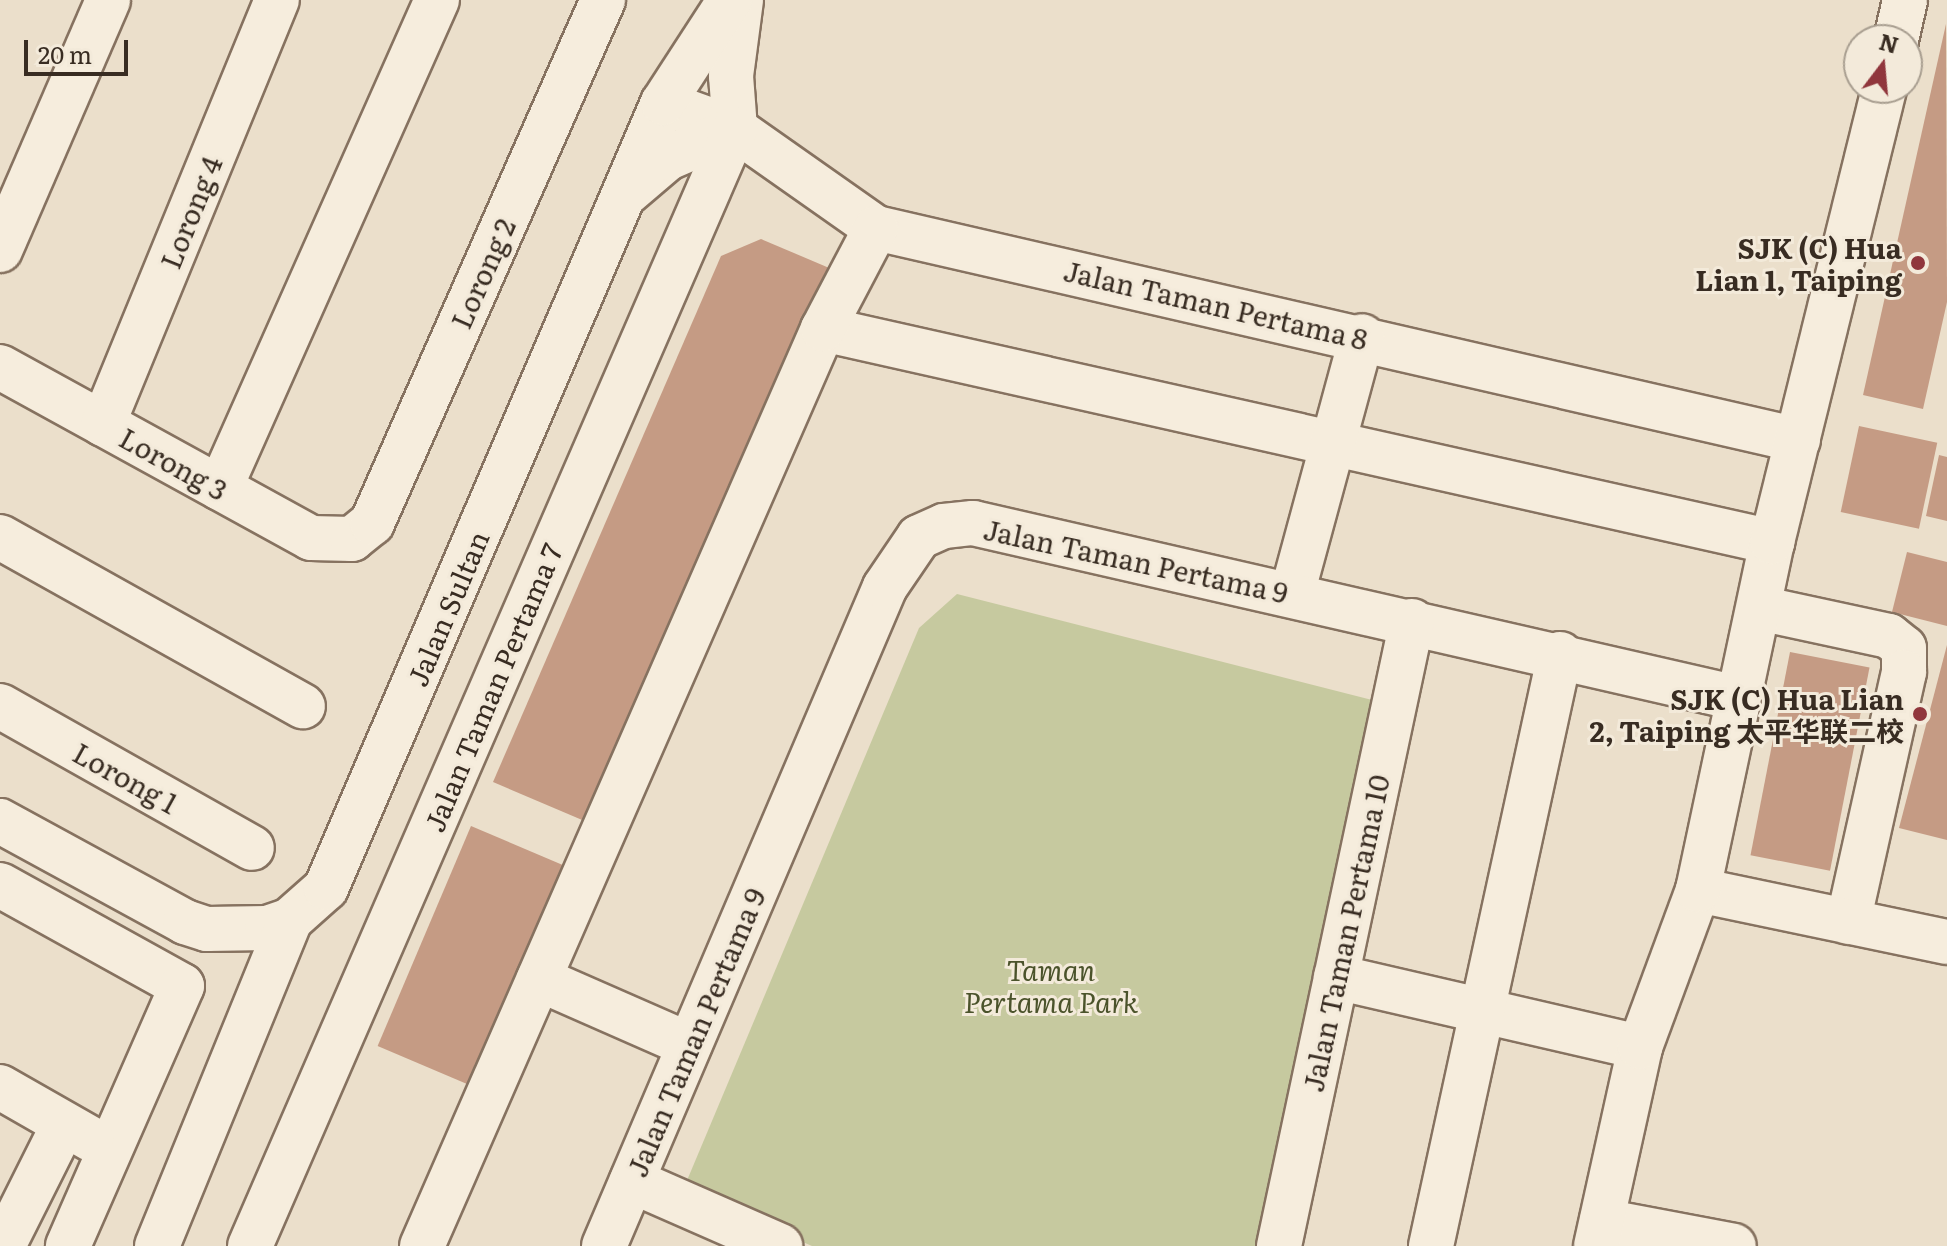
<!DOCTYPE html>
<html>
<head>
<meta charset="utf-8">
<style>
	body { margin:0 }
	#map { position:relative; width:1947px; height:1246px; overflow:hidden; background:#ebdfcb; font-family:Literata,"Noto Sans SC",serif }
	div>[style] { position:absolute }
	[style*='--x'] { left:calc(var(--x)*1px); top:calc(var(--y)*1px); width:calc(var(--w)*1px); rotate:calc(var(--a)*1deg) }
	.green>* { inset:0; background:#c6c99f }
	.building>* { inset:0; background:#c59b84; transform-origin:0 0 }
	.roads { filter:drop-shadow(2px 0 #867260) drop-shadow(-2px 0 #867260) drop-shadow(0 2px #867260) drop-shadow(0 -2px #867260) }
	.minor>* { height:44px; margin:-22px; padding:0 22px; transform-origin:22px; border-radius:22px; background:#f6eddd }
	.dots>* { width:22px; height:22px; translate:-50% -50%; box-sizing:border-box; border:4px solid #f3eada; border-radius:50% }
	span { translate:-50% -50%; white-space:nowrap; text-align:center; line-height:1.15; -webkit-text-stroke:6px #f3eada; paint-order:stroke }
	.street-label { font-size:28px; color:#382c22 }
	.poi-label { font-size:28px; color:#382c22; font-weight:700 }
	.right { translate:-100% -50%; text-align:right }
	.park-label { font-size:28px; color:#4b532b; font-style:italic }
	.north { position:absolute; left:1843px; top:24px; width:80px; height:80px; box-sizing:border-box; background:#f3eada; border:2px solid #a89e90; border-radius:50%; rotate:16deg; font-size:22px; font-weight:700; line-height:32px; text-align:center; color:#382c22 }
	.north::after { content:''; display:block; margin:auto; width:28px; height:36px; background:#90363c; clip-path:polygon(50% 0,100% 100%,50% 72%,0 100%) }
	.scale { position:absolute; left:24px; top:40px; width:104px; height:36px; box-sizing:border-box; border:4px solid #382c22; border-top:0; padding-left:10px; font-size:24px; line-height:28px; white-space:nowrap; color:#382c22; -webkit-text-stroke:6px #f3eada; paint-order:stroke }
</style>
</head>
<body>
<div id="map">
	<div class="green">
		<div style="clip-path:polygon(957px 594px,1376px 701px,1263px 1246px,812px 1246px,683px 1190px,919px 628px)"></div>
	</div>
	<div class="building">
		<div style="clip-path:polygon(1946px 24px,1947px 302px,1923px 409px,1863px 395px)"></div>
		<div style="clip-path:polygon(761px 239px,841px 273px,601px 828px,493px 782px,721px 256px)"></div>
		<div style="left:1859px;top:426px;width:80px;height:88px;rotate:12deg"></div>
		<div style="clip-path:polygon(1939px 455px,1947px 457px,1947px 521px,1926px 516px)"></div>
		<div style="clip-path:polygon(1907px 552px,1947px 562px,1947px 626px,1892px 612px)"></div>
		<div style="clip-path:polygon(1947px 645px,1947px 840px,1899px 828px)"></div>
		<div style="left:1790px;top:652px;width:81px;height:207px;rotate:11deg"></div>
		<div style="left:471px;top:826px;width:115px;height:239px;rotate:23deg"></div>
	</div>
	<div class="roads">
		<div class="minor">
			<div style="--x:1896;--y:40;--w:41;--a:-77.3"></div>
			<div style="--x:663;--y:103;--w:77;--a:19.9"></div>
			<div style="--x:735;--y:129;--w:172;--a:35.1"></div>
			<div style="--x:876;--y:228;--w:946;--a:12.95"></div>
			<div style="--x:735;--y:129;--w:53;--a:-94.3"></div>
			<div style="--x:731;--y:76;--w:77;--a:-82.5"></div>
			<div style="--x:628;--y:192;--w:52;--a:-40.4"></div>
			<div style="--x:668;--y:158;--w:73;--a:-23.4"></div>
			<div style="--x:0;--y:250;--w:272;--a:-66.6"></div>
			<div style="--x:823;--y:329;--w:973;--a:12.65"></div>
			<div style="--x:0;--y:367;--w:355;--a:28.8"></div>
			<div style="--x:311;--y:538;--w:41;--a:1.4"></div>
			<div style="--x:352;--y:539;--w:26;--a:-39"></div>
			<div style="--x:372;--y:523;--w:572;--a:-66.17"></div>
			<div style="--x:103;--y:424;--w:458;--a:-67.7"></div>
			<div style="--x:220;--y:488;--w:534;--a:-66.03"></div>
			<div style="--x:0;--y:537;--w:347;--a:29.2"></div>
			<div style="--x:1292;--y:594;--w:267;--a:-74.8"></div>
			<div style="--x:1759;--y:608;--w:133;--a:12.2"></div>
			<div style="--x:1889;--y:636;--w:19;--a:39"></div>
			<div style="--x:1904;--y:648;--w:24;--a:90"></div>
			<div style="--x:1904;--y:672;--w:256;--a:102.6"></div>
			<div style="--x:0;--y:706;--w:289;--a:29.4"></div>
			<div style="--x:0;--y:821;--w:211;--a:28.6"></div>
			<div style="--x:185;--y:922;--w:23;--a:18"></div>
			<div style="--x:207;--y:929;--w:60;--a:-1"></div>
			<div style="--x:267;--y:928;--w:24;--a:-19"></div>
			<div style="--x:290;--y:920;--w:48;--a:-41.6"></div>
			<div style="--x:326;--y:888;--w:854;--a:-66.77"></div>
			<div style="--x:663;--y:103;--w:123;--a:-57"></div>
			<div style="--x:0;--y:885;--w:208;--a:29"></div>
			<div style="--x:182;--y:986;--w:284;--a:113.7"></div>
			<div style="--x:1698;--y:890;--w:254;--a:11.8"></div>
			<div style="--x:1336;--y:977;--w:312;--a:13"></div>
			<div style="--x:539;--y:979;--w:164;--a:23.7"></div>
			<div style="--x:0;--y:1087;--w:105;--a:29.7"></div>
			<div style="--x:632;--y:1181;--w:162;--a:23.7"></div>
			<div style="--x:1602;--y:1221;--w:134;--a:10.7"></div>
			<div style="--x:3;--y:1246;--w:136;--a:-63.4"></div>
			<div style="--x:157;--y:1246;--w:352;--a:-67.8"></div>
			<div style="--x:250;--y:1246;--w:1218;--a:-66.53"></div>
			<div style="--x:422;--y:1246;--w:1001;--a:-66.38"></div>
			<div style="--x:823;--y:329;--w:114;--a:-62.3"></div>
			<div style="--x:604;--y:1246;--w:716;--a:-66.91"></div>
			<div style="--x:885;--y:587;--w:60;--a:-55.8"></div>
			<div style="--x:919;--y:537;--w:27;--a:-24"></div>
			<div style="--x:944;--y:526;--w:29;--a:-6"></div>
			<div style="--x:973;--y:523;--w:784;--a:12.9"></div>
			<div style="--x:1279;--y:1246;--w:639;--a:-77.99"></div>
			<div style="--x:1431;--y:1246;--w:606;--a:-77.71"></div>
			<div style="--x:1596;--y:1246;--w:204;--a:-77.5"></div>
			<div style="--x:1640;--y:1047;--w:167;--a:-69.7"></div>
			<div style="--x:1698;--y:890;--w:356;--a:-78"></div>
			<div style="--x:1772;--y:542;--w:468;--a:-76.1"></div>
		</div>
	</div>
	<div class="dots">
		<div style="left:1918px;top:263px;background:#90363c"></div>
		<div style="left:1920px;top:714px;background:#90363c"></div>
	</div>
	<div class="street-label">
		<span style="left:190px;top:212px;rotate:-68deg">Lorong 4</span>
		<span style="left:482px;top:273px;rotate:-66deg">Lorong 2</span>
		<span style="left:1216px;top:304px;rotate:13deg">Jalan Taman Pertama 8</span>
		<span style="left:174px;top:463px;rotate:29deg">Lorong 3</span>
		<span style="left:1136px;top:560px;rotate:12deg">Jalan Taman Pertama 9</span>
		<span style="left:447px;top:608px;rotate:-67deg">Jalan Sultan</span>
		<span style="left:492px;top:687px;rotate:-67deg">Jalan Taman Pertama 7</span>
		<span style="left:126px;top:777px;rotate:29deg">Lorong 1</span>
		<span style="left:1345px;top:933px;rotate:-78deg">Jalan Taman Pertama 10</span>
		<span style="left:695px;top:1032px;rotate:-67deg">Jalan Taman Pertama 9</span>
	</div>
	<div class="poi-label">
		<span class="right" style="left:1902px;top:263px">SJK (C) Hua<br>Lian 1, Taiping</span>
		<span class="right" style="left:1904px;top:714px">SJK (C) Hua Lian<br>2, Taiping 太平华联二校</span>
	</div>
	<div class="park-label">
		<span style="left:1051px;top:985px">Taman<br>Pertama Park</span>
	</div>
	<div class="north">N</div>
	<div class="scale">20 m</div>
</div>
</body>
</html>
